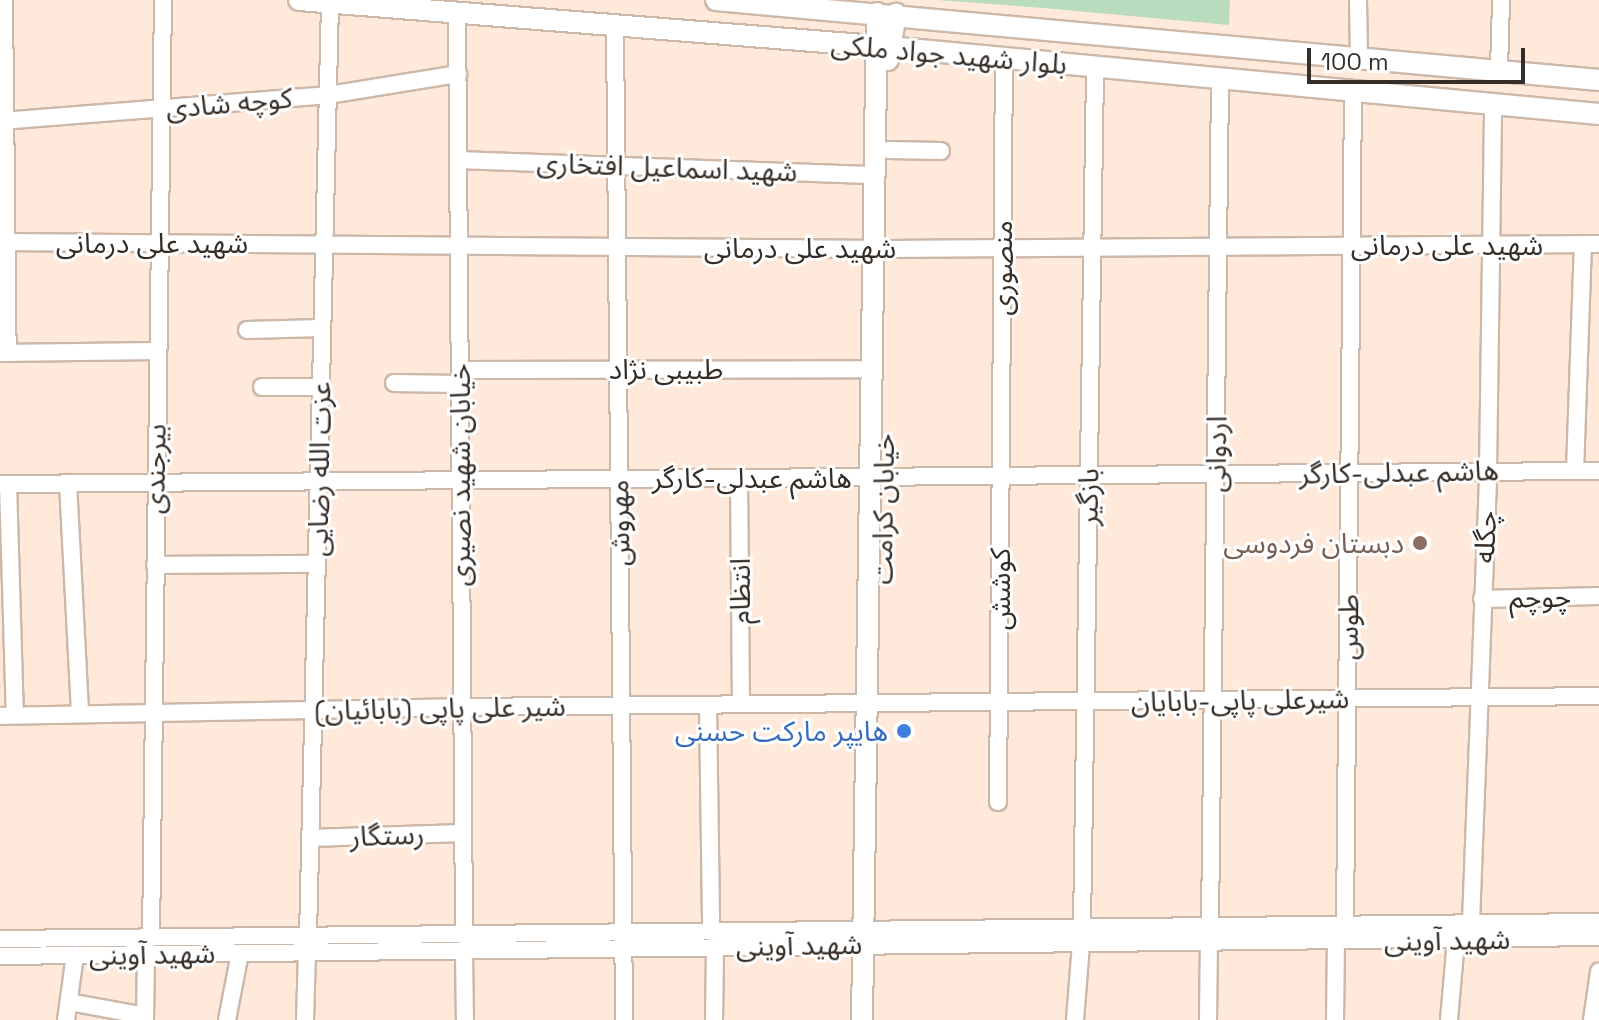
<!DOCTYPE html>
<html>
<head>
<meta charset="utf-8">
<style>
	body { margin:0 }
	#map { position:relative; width:1599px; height:1020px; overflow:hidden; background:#fee9da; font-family:"Space Grotesk","Noto Sans Arabic",sans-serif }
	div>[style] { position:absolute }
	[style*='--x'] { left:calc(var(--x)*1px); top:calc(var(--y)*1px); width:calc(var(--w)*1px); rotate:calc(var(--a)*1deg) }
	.green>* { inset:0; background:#b9dbbe }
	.roads { filter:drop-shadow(2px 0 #ccb8a9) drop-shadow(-2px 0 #ccb8a9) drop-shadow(0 2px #ccb8a9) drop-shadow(0 -2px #ccb8a9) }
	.minor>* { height:16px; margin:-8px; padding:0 8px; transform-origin:8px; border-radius:8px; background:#fff }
	.major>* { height:20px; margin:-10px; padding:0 10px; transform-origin:10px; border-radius:10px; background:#fff }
	.dots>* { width:22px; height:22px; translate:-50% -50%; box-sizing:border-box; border:4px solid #fff; border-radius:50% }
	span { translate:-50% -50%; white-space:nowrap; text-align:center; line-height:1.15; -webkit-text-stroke:6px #fff; paint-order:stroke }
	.street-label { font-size:28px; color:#352d28 }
	.education-label { font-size:28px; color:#785e54 }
	.right { translate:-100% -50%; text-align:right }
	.shop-label { font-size:28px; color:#366cbe }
	.scale { position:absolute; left:1307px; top:48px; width:218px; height:36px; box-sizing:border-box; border:4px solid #352d28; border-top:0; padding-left:10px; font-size:24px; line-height:28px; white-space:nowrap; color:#352d28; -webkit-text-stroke:6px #fff; paint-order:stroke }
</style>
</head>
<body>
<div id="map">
	<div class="green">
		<div style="clip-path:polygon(937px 0,1230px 0,1229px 25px,1043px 8px)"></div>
	</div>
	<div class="roads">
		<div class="minor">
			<div style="--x:4;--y:0;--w:353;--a:89.4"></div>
			<div style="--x:1358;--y:0;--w:56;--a:89"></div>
			<div style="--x:457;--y:15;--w:921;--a:89.56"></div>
			<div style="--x:615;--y:25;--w:995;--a:89.48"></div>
			<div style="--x:1499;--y:69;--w:69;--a:-88.3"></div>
			<div style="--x:0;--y:121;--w:329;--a:-4.5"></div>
			<div style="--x:328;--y:95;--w:132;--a:-9.2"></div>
			<div style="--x:888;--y:150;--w:53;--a:1.1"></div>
			<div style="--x:458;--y:160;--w:418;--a:2.1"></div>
			<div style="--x:0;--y:242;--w:887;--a:0.45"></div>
			<div style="--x:887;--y:249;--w:712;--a:-0.4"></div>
			<div style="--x:247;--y:330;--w:75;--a:-1.5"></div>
			<div style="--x:0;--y:353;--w:157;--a:-0.7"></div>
			<div style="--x:460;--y:370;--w:413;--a:-0.1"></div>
			<div style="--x:394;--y:383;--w:66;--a:0.9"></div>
			<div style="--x:262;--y:387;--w:59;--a:0"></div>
			<div style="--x:1575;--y:471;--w:227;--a:-88"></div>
			<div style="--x:739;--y:478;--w:226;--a:89.5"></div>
			<div style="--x:68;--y:483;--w:231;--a:87"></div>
			<div style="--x:0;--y:484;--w:1599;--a:-0.47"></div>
			<div style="--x:8;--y:484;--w:231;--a:88.3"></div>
			<div style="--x:155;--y:565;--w:162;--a:-0.4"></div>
			<div style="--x:1482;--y:599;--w:117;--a:-1.5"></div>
			<div style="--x:708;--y:705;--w:227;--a:89.2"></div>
			<div style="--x:0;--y:716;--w:462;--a:-1.1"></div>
			<div style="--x:462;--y:707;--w:1137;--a:-0.55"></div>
			<div style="--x:998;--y:802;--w:743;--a:-89.54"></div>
			<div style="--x:310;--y:838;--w:153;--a:-1.9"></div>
			<div style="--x:1471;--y:922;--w:450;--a:-87.8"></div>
			<div style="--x:1488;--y:472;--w:368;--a:-89.2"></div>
			<div style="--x:1345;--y:923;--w:832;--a:-89.45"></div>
			<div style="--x:1210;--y:925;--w:846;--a:-89.32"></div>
			<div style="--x:1082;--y:927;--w:860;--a:-89.13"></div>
			<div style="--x:308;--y:936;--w:933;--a:-88.65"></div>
			<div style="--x:151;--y:938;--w:938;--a:-89.27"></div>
			<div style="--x:0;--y:939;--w:1599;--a:-0.61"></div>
			<div style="--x:464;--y:952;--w:68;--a:89.2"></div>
			<div style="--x:0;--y:956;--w:1599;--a:-0.68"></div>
			<div style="--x:69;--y:1002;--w:77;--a:10.4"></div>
			<div style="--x:66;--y:1020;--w:66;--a:-82.1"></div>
			<div style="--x:145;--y:1020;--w:66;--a:-89.1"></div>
			<div style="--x:227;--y:1020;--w:68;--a:-79"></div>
			<div style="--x:305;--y:1020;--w:68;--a:-88.3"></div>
			<div style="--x:714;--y:1020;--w:73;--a:-89.2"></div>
			<div style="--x:1075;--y:1020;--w:76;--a:-85.5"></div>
			<div style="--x:1208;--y:1020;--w:77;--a:-89.3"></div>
			<div style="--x:1335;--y:1020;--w:78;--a:-89.3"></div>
			<div style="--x:1449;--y:1020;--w:80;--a:-85"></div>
			<div style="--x:1592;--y:1020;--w:49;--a:-81.7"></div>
		</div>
		<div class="major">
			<div style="--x:299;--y:0;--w:591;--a:4.56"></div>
			<div style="--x:888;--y:47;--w:714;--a:5.38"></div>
			<div style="--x:716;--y:0;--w:887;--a:5.18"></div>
			<div style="--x:888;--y:60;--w:47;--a:-80.1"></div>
			<div style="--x:862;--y:1020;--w:1007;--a:-89.15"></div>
		</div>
	</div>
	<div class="dots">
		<div style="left:1420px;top:543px;background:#8d6e63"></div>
		<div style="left:904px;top:731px;background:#3f7fe0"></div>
	</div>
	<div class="street-label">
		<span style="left:949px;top:54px;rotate:5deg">بلوار شهید جواد ملکی</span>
		<span style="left:229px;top:103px;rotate:-5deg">کوچه شادی</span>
		<span style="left:667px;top:167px;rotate:2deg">شهید اسماعیل افتخاری</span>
		<span style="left:152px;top:243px">شهید علی درمانی</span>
		<span style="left:1447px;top:245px">شهید علی درمانی</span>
		<span style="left:800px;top:248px">شهید علی درمانی</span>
		<span style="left:1002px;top:268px;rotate:-90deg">منصوری</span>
		<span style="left:666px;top:369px">طبیبی نژاد</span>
		<span style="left:1216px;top:454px;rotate:-89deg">اردوانی</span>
		<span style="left:155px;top:469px;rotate:-89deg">بیرجندی</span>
		<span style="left:319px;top:469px;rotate:-89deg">عزت الله رضایی</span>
		<span style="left:1399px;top:472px;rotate:-1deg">هاشم عبدلی-کارگر</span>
		<span style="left:460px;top:475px;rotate:-90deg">خیابان شهید نصیری</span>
		<span style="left:752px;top:478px">هاشم عبدلی-کارگر</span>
		<span style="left:1088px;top:497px;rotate:-89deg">بازگیر</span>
		<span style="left:883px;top:509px;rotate:-89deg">خیابان کرامت</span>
		<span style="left:619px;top:523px;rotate:-91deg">مهروش</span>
		<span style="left:1485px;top:537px;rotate:-87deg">چگله</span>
		<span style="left:1000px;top:589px;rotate:-90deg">کوشش</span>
		<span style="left:740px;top:591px;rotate:-90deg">انتظام</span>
		<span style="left:1540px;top:597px;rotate:-1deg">چوچم</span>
		<span style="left:1348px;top:627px;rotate:-89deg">طوس</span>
		<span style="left:1240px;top:700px;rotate:-1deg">شیرعلی پاپی-بابایان</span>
		<span style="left:440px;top:708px;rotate:-1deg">شیر علی پاپی (بابائیان)</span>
		<span style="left:387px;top:835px;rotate:-2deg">رستگار</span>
		<span style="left:1447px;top:940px;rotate:-1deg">شهید آوینی</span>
		<span style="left:799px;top:945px;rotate:-1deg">شهید آوینی</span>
		<span style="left:152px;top:954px;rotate:-1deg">شهید آوینی</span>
	</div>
	<div class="education-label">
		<span class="right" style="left:1404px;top:543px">دبستان فردوسی</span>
	</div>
	<div class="shop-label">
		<span class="right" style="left:888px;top:731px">هایپر مارکت حسنی</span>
	</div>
	<div class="scale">100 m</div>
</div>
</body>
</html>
